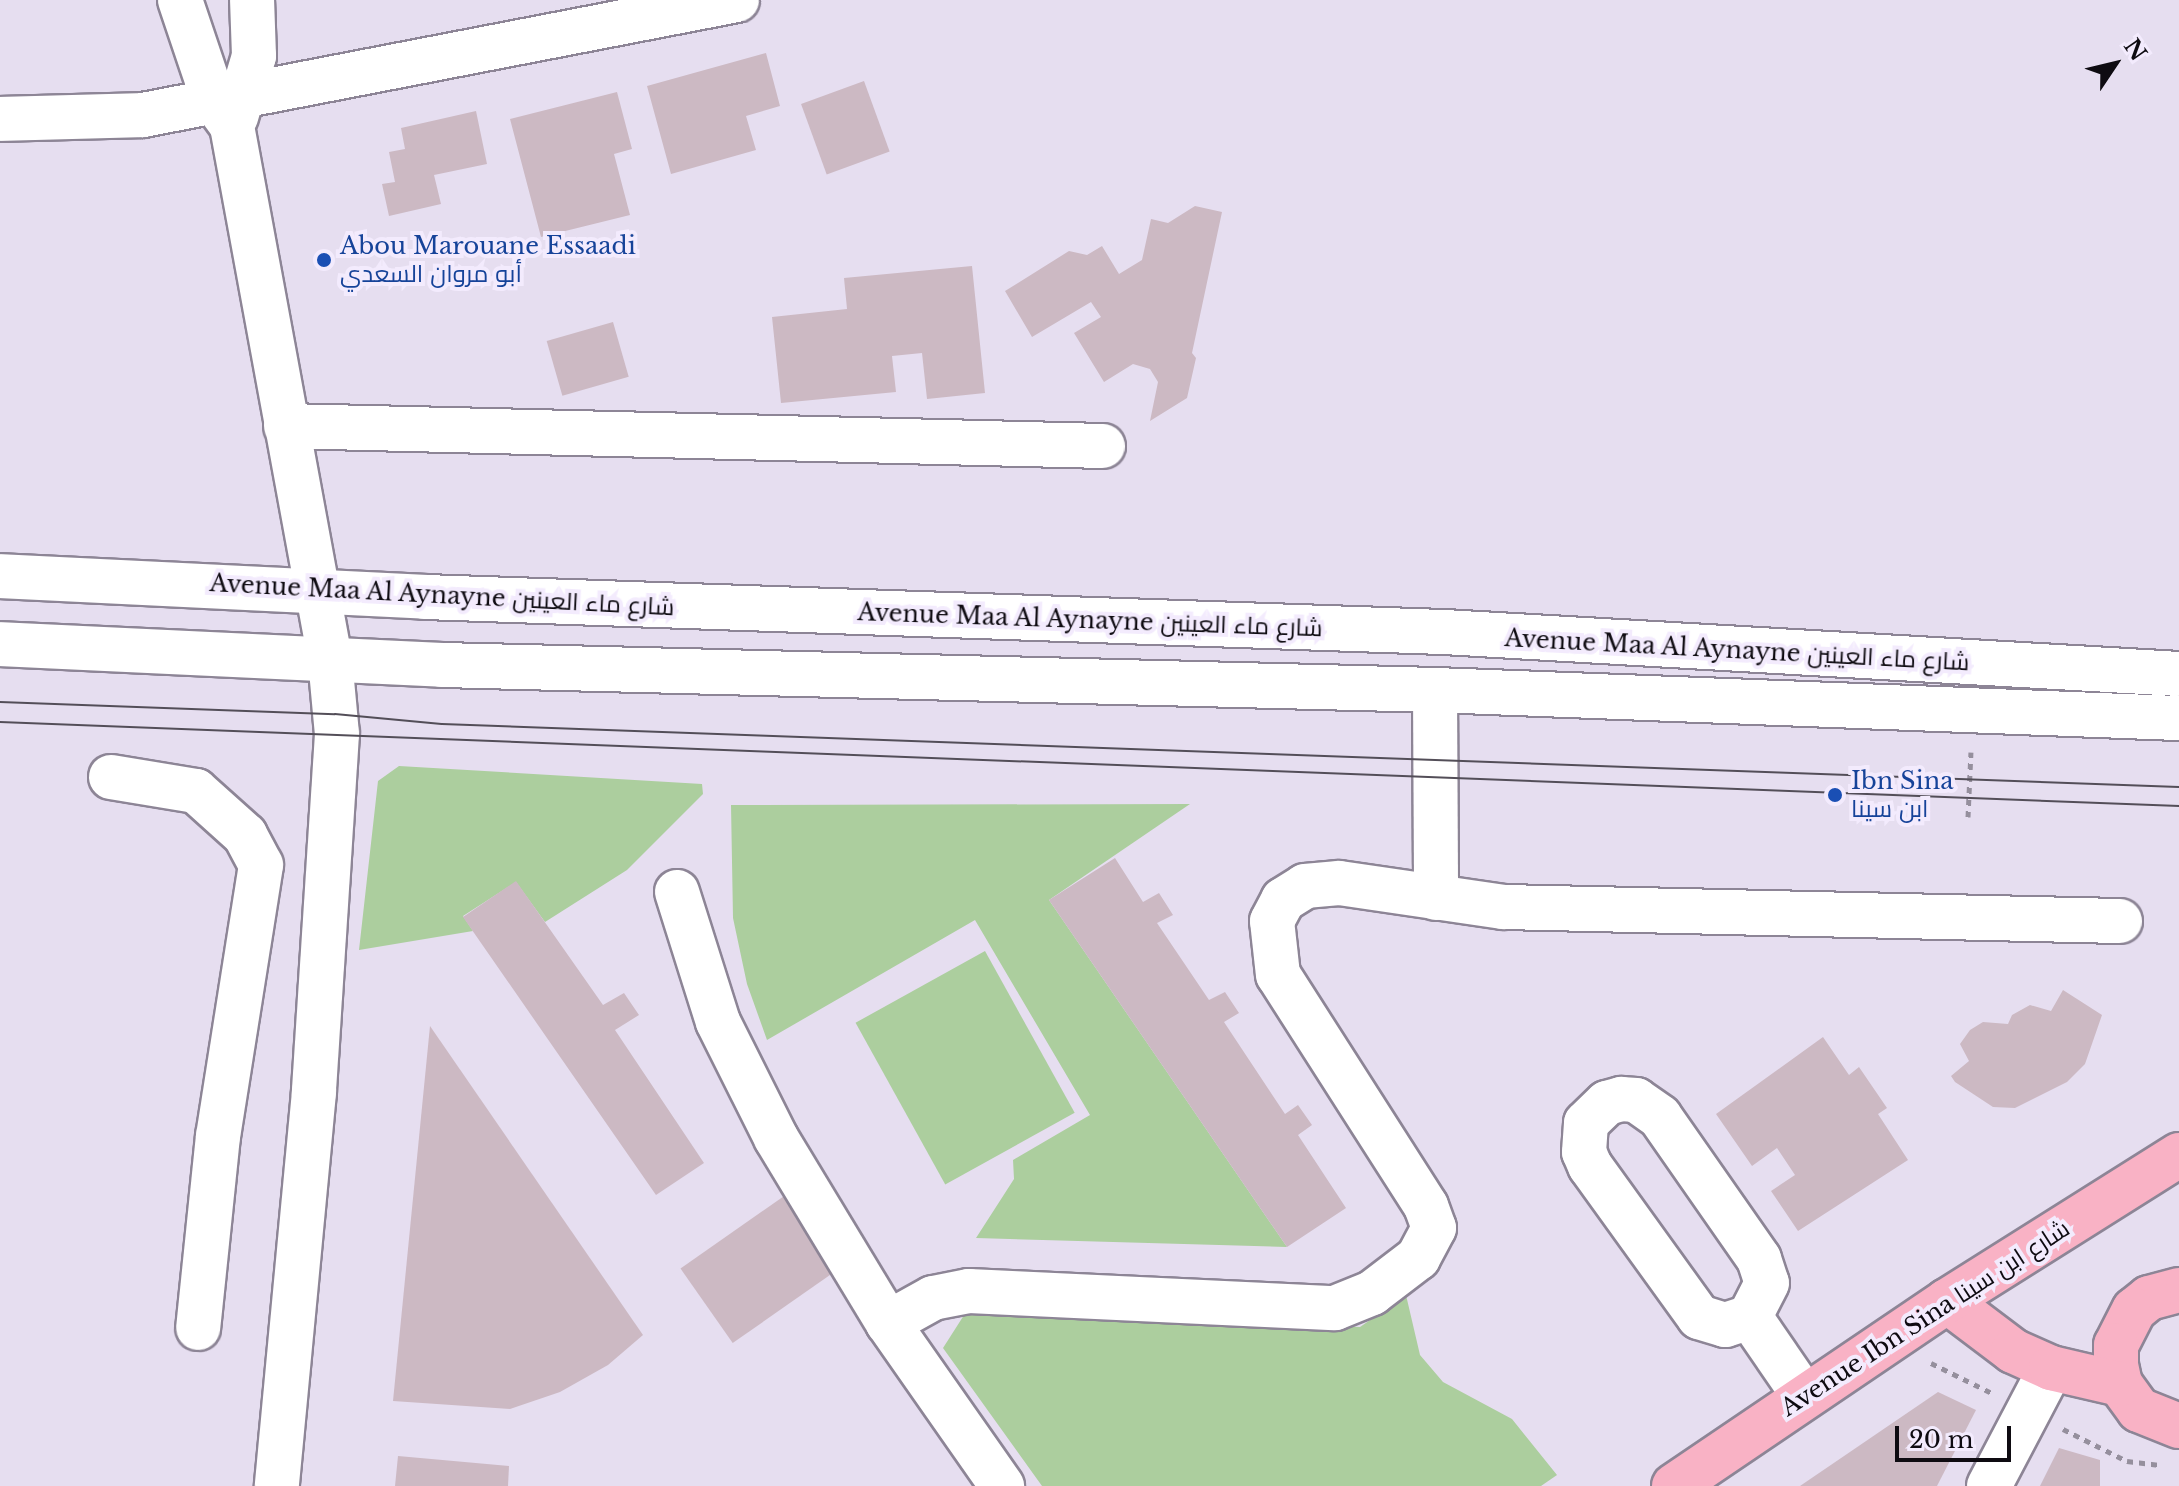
<!DOCTYPE html>
<html>
<head>
<meta charset="utf-8">
<style>
	body { margin:0 }
	#map { position:relative; width:2179px; height:1486px; overflow:hidden; background:#e6def0; font-family:"Libre Baskerville",Cairo,serif }
	div>[style] { position:absolute }
	[style*='--x'] { left:calc(var(--x)*1px); top:calc(var(--y)*1px); width:calc(var(--w)*1px); rotate:calc(var(--a)*1deg) }
	.green>* { inset:0; background:#acce9e; transform-origin:0 0 }
	.building>* { inset:0; background:#ccb9c3; transform-origin:0 0 }
	.path>* { height:5px; margin-top:-2.5px; transform-origin:0; background:repeating-linear-gradient(90deg,#958f9d 0 6px,transparent 0 12px) }
	.roads { filter:drop-shadow(2px 0 #8d8596) drop-shadow(-2px 0 #8d8596) drop-shadow(0 2px #8d8596) drop-shadow(0 -2px #8d8596) }
	.minor>* { height:44px; margin:-22px; padding:0 22px; transform-origin:22px; border-radius:22px; background:#fff }
	.major>* { height:44px; margin:-22px; padding:0 22px; transform-origin:22px; border-radius:22px; background:#f9b2c5 }
	.tram>* { height:2px; margin:-1px; padding:0 1px; transform-origin:1px; border-radius:1px; background:#534e58 }
	.dots>* { width:22px; height:22px; translate:-50% -50%; box-sizing:border-box; border:4px solid #f3ebfd; border-radius:50% }
	span { translate:-50% -50%; white-space:nowrap; text-align:center; line-height:1.15; -webkit-text-stroke:8px #f3ebfd; paint-order:stroke }
	.transit-label { font-size:24px; color:#164399 }
	.left { translate:0 -50%; text-align:left }
	.street-label { font-size:24px; color:#0e0b11 }
	.north { position:absolute; left:2075px; top:24px; width:80px; height:80px; -webkit-text-stroke:6px #f3ebfd; paint-order:stroke; rotate:55deg; font-size:22px; font-weight:700; line-height:32px; text-align:center; color:#0e0b11 }
	.north::after { content:''; display:block; margin:auto; width:28px; height:36px; background:#0e0b11; clip-path:polygon(50% 0,100% 100%,50% 72%,0 100%) }
	.scale { position:absolute; left:1895px; top:1426px; width:116px; height:36px; box-sizing:border-box; border:4px solid #0e0b11; border-top:0; padding-left:10px; font-size:24px; line-height:28px; white-space:nowrap; color:#0e0b11; -webkit-text-stroke:6px #f3ebfd; paint-order:stroke }
</style>
</head>
<body>
<div id="map">
	<div class="green">
		<div style="clip-path:polygon(399px 766px,702px 784px,703px 794px,627px 870px,545px 922px,516px 882px,463px 916px,473px 931px,359px 950px,378px 781px)"></div>
		<div style="clip-path:polygon(1190px 804px,1049px 900px,1287px 1247px,976px 1238px,1014px 1179px,1013px 1160px,1090px 1115px,975px 920px,767px 1040px,747px 984px,733px 918px,731px 805px)"></div>
		<div style="left:985px;top:951px;width:185px;height:148px;rotate:61deg"></div>
		<div style="clip-path:polygon(1406px 1295px,1420px 1355px,1443px 1382px,1512px 1419px,1557px 1475px,1541px 1486px,1042px 1486px,943px 1348px,966px 1312px,1360px 1327px)"></div>
	</div>
	<div class="building">
		<div style="clip-path:polygon(766px 53px,780px 106px,746px 116px,756px 150px,671px 174px,647px 86px)"></div>
		<div style="left:864px;top:81px;width:75px;height:67px;rotate:70deg"></div>
		<div style="clip-path:polygon(617px 92px,632px 149px,614px 154px,630px 215px,541px 237px,510px 119px)"></div>
		<div style="clip-path:polygon(476px 111px,487px 164px,434px 175px,441px 204px,389px 216px,382px 184px,395px 182px,389px 152px,405px 149px,401px 128px)"></div>
		<div style="clip-path:polygon(1195px 206px,1222px 212px,1192px 353px,1196px 358px,1187px 398px,1150px 421px,1158px 382px,1150px 369px,1133px 364px,1104px 382px,1074px 333px,1101px 317px,1091px 302px,1032px 337px,1005px 291px,1069px 251px,1087px 255px,1102px 246px,1119px 274px,1142px 260px,1151px 219px,1168px 223px)"></div>
		<div style="clip-path:polygon(972px 266px,985px 393px,927px 399px,922px 353px,892px 356px,896px 392px,781px 403px,772px 317px,847px 309px,844px 278px)"></div>
		<div style="left:613px;top:322px;width:57px;height:69px;rotate:74deg"></div>
		<div style="clip-path:polygon(1115px 858px,1143px 902px,1159px 893px,1173px 915px,1157px 923px,1209px 1000px,1225px 992px,1239px 1013px,1224px 1022px,1285px 1114px,1298px 1105px,1312px 1125px,1298px 1135px,1346px 1208px,1287px 1247px,1049px 900px)"></div>
		<div style="clip-path:polygon(516px 881px,603px 1005px,624px 993px,639px 1015px,615px 1030px,704px 1163px,656px 1195px,463px 917px)"></div>
		<div style="clip-path:polygon(2063px 990px,2102px 1015px,2085px 1064px,2067px 1082px,2015px 1108px,1993px 1107px,1955px 1082px,1951px 1076px,1969px 1061px,1960px 1044px,1970px 1030px,1983px 1022px,2008px 1024px,2012px 1015px,2030px 1005px,2051px 1011px)"></div>
		<div style="clip-path:polygon(430px 1026px,643px 1335px,608px 1365px,560px 1392px,510px 1409px,393px 1401px)"></div>
		<div style="clip-path:polygon(1823px 1037px,1849px 1075px,1859px 1067px,1887px 1108px,1878px 1114px,1908px 1160px,1798px 1231px,1771px 1191px,1795px 1175px,1777px 1148px,1752px 1166px,1716px 1114px)"></div>
		<div style="left:787px;top:1194px;width:91px;height:130px;rotate:55deg"></div>
		<div style="clip-path:polygon(1938px 1392px,1976px 1410px,1937px 1486px,1800px 1486px)"></div>
		<div style="clip-path:polygon(2059px 1448px,2100px 1460px,2100px 1486px,2040px 1486px)"></div>
		<div style="clip-path:polygon(398px 1456px,509px 1466px,508px 1486px,395px 1486px)"></div>
	</div>
	<div class="path">
		<div style="--x:1968;--y:817;--w:65;--a:-87.4"></div>
		<div style="--x:1931;--y:1363;--w:70;--a:26.2"></div>
		<div style="--x:2063;--y:1429;--w:72;--a:26.6"></div>
		<div style="--x:2127;--y:1461;--w:31;--a:7"></div>
	</div>
	<div class="roads">
		<div class="minor">
			<div style="--x:180;--y:0;--w:107;--a:71.4"></div>
			<div style="--x:214;--y:101;--w:31;--a:54"></div>
			<div style="--x:232;--y:126;--w:542;--a:79.58"></div>
			<div style="--x:330;--y:659;--w:75;--a:84.7"></div>
			<div style="--x:337;--y:734;--w:359;--a:93.7"></div>
			<div style="--x:314;--y:1092;--w:396;--a:95.4"></div>
			<div style="--x:236;--y:117;--w:64;--a:-73.6"></div>
			<div style="--x:254;--y:56;--w:56;--a:-92"></div>
			<div style="--x:0;--y:119;--w:143;--a:-1.6"></div>
			<div style="--x:143;--y:115;--w:605;--a:-10.96"></div>
			<div style="--x:286;--y:426;--w:817;--a:1.4"></div>
			<div style="--x:0;--y:576;--w:426;--a:2.8"></div>
			<div style="--x:425;--y:597;--w:1020;--a:1.97"></div>
			<div style="--x:1444;--y:632;--w:736;--a:3.27"></div>
			<div style="--x:0;--y:644;--w:442;--a:2.7"></div>
			<div style="--x:442;--y:665;--w:993;--a:1.44"></div>
			<div style="--x:1435;--y:690;--w:745;--a:2.16"></div>
			<div style="--x:1435;--y:690;--w:208;--a:89.7"></div>
			<div style="--x:111;--y:777;--w:86;--a:9.4"></div>
			<div style="--x:196;--y:791;--w:66;--a:41.9"></div>
			<div style="--x:245;--y:835;--w:34;--a:62"></div>
			<div style="--x:261;--y:865;--w:274;--a:99"></div>
			<div style="--x:218;--y:1136;--w:193;--a:95.9"></div>
			<div style="--x:677;--y:892;--w:136;--a:72.5"></div>
			<div style="--x:718;--y:1022;--w:130;--a:63.4"></div>
			<div style="--x:776;--y:1138;--w:216;--a:58.8"></div>
			<div style="--x:888;--y:1323;--w:199;--a:55"></div>
			<div style="--x:1621;--y:1099;--w:15;--a:4"></div>
			<div style="--x:1636;--y:1100;--w:29;--a:35"></div>
			<div style="--x:1660;--y:1117;--w:173;--a:55.1"></div>
			<div style="--x:1759;--y:1259;--w:25;--a:72"></div>
			<div style="--x:1767;--y:1283;--w:38;--a:117"></div>
			<div style="--x:1750;--y:1317;--w:26;--a:162"></div>
			<div style="--x:1725;--y:1325;--w:27;--a:-163"></div>
			<div style="--x:1699;--y:1317;--w:186;--a:-125.8"></div>
			<div style="--x:1590;--y:1166;--w:15;--a:-113"></div>
			<div style="--x:1584;--y:1152;--w:29;--a:-86"></div>
			<div style="--x:1586;--y:1123;--w:29;--a:-44"></div>
			<div style="--x:1607;--y:1103;--w:15;--a:-16"></div>
			<div style="--x:1750;--y:1317;--w:96;--a:55.6"></div>
			<div style="--x:888;--y:1323;--w:51;--a:-29.1"></div>
			<div style="--x:933;--y:1298;--w:37;--a:-11"></div>
			<div style="--x:969;--y:1291;--w:366;--a:2.7"></div>
			<div style="--x:1335;--y:1308;--w:40;--a:-22"></div>
			<div style="--x:1372;--y:1293;--w:58;--a:-37.3"></div>
			<div style="--x:1418;--y:1258;--w:34;--a:-62"></div>
			<div style="--x:1434;--y:1228;--w:23;--a:-110"></div>
			<div style="--x:1426;--y:1206;--w:274;--a:-122.6"></div>
			<div style="--x:1278;--y:975;--w:54;--a:-96.3"></div>
			<div style="--x:1272;--y:921;--w:24;--a:-62"></div>
			<div style="--x:1283;--y:900;--w:26;--a:-32"></div>
			<div style="--x:1305;--y:886;--w:34;--a:-5"></div>
			<div style="--x:1339;--y:883;--w:166;--a:8.3"></div>
			<div style="--x:1503;--y:907;--w:617;--a:1.3"></div>
			<div style="--x:1989;--y:1486;--w:133;--a:-62.3"></div>
		</div>
		<div class="major">
			<div style="--x:2179;--y:1290;--w:31;--a:165"></div>
			<div style="--x:2149;--y:1298;--w:19;--a:141"></div>
			<div style="--x:2134;--y:1310;--w:39;--a:117"></div>
			<div style="--x:2116;--y:1345;--w:20;--a:90"></div>
			<div style="--x:2116;--y:1365;--w:19;--a:78"></div>
			<div style="--x:2120;--y:1384;--w:32;--a:54"></div>
			<div style="--x:2139;--y:1410;--w:43;--a:21.8"></div>
			<div style="--x:1947;--y:1301;--w:83;--a:37.1"></div>
			<div style="--x:2013;--y:1351;--w:42;--a:24.1"></div>
			<div style="--x:2051;--y:1368;--w:71;--a:13.1"></div>
			<div style="--x:1674;--y:1486;--w:330;--a:-34.1"></div>
			<div style="--x:1947;--y:1301;--w:274;--a:-32.2"></div>
		</div>
	</div>
	<div class="tram">
		<div style="--x:0;--y:702;--w:335;--a:2.1"></div>
		<div style="--x:335;--y:714;--w:107;--a:5.3"></div>
		<div style="--x:442;--y:724;--w:1738;--a:2.08"></div>
		<div style="--x:0;--y:722;--w:2181;--a:2.21"></div>
	</div>
	<div class="dots">
		<div style="left:324px;top:260px;background:#1a4fb4"></div>
		<div style="left:1835px;top:795px;background:#1a4fb4"></div>
	</div>
	<div class="transit-label">
		<span class="left" style="left:340px;top:260px">Abou Marouane Essaadi<br>أبو مروان السعدي</span>
		<span class="left" style="left:1851px;top:795px">Ibn Sina<br>ابن سينا</span>
	</div>
	<div class="street-label">
		<span style="left:442px;top:595px;rotate:3deg">Avenue Maa Al Aynayne شارع ماء العينين</span>
		<span style="left:1090px;top:620px;rotate:2deg">Avenue Maa Al Aynayne شارع ماء العينين</span>
		<span style="left:1737px;top:650px;rotate:3deg">Avenue Maa Al Aynayne شارع ماء العينين</span>
		<span style="left:1925px;top:1318px;rotate:-33deg">Avenue Ibn Sina شارع ابن سينا</span>
	</div>
	<div class="north">N</div>
	<div class="scale">20 m</div>
</div>
</body>
</html>
